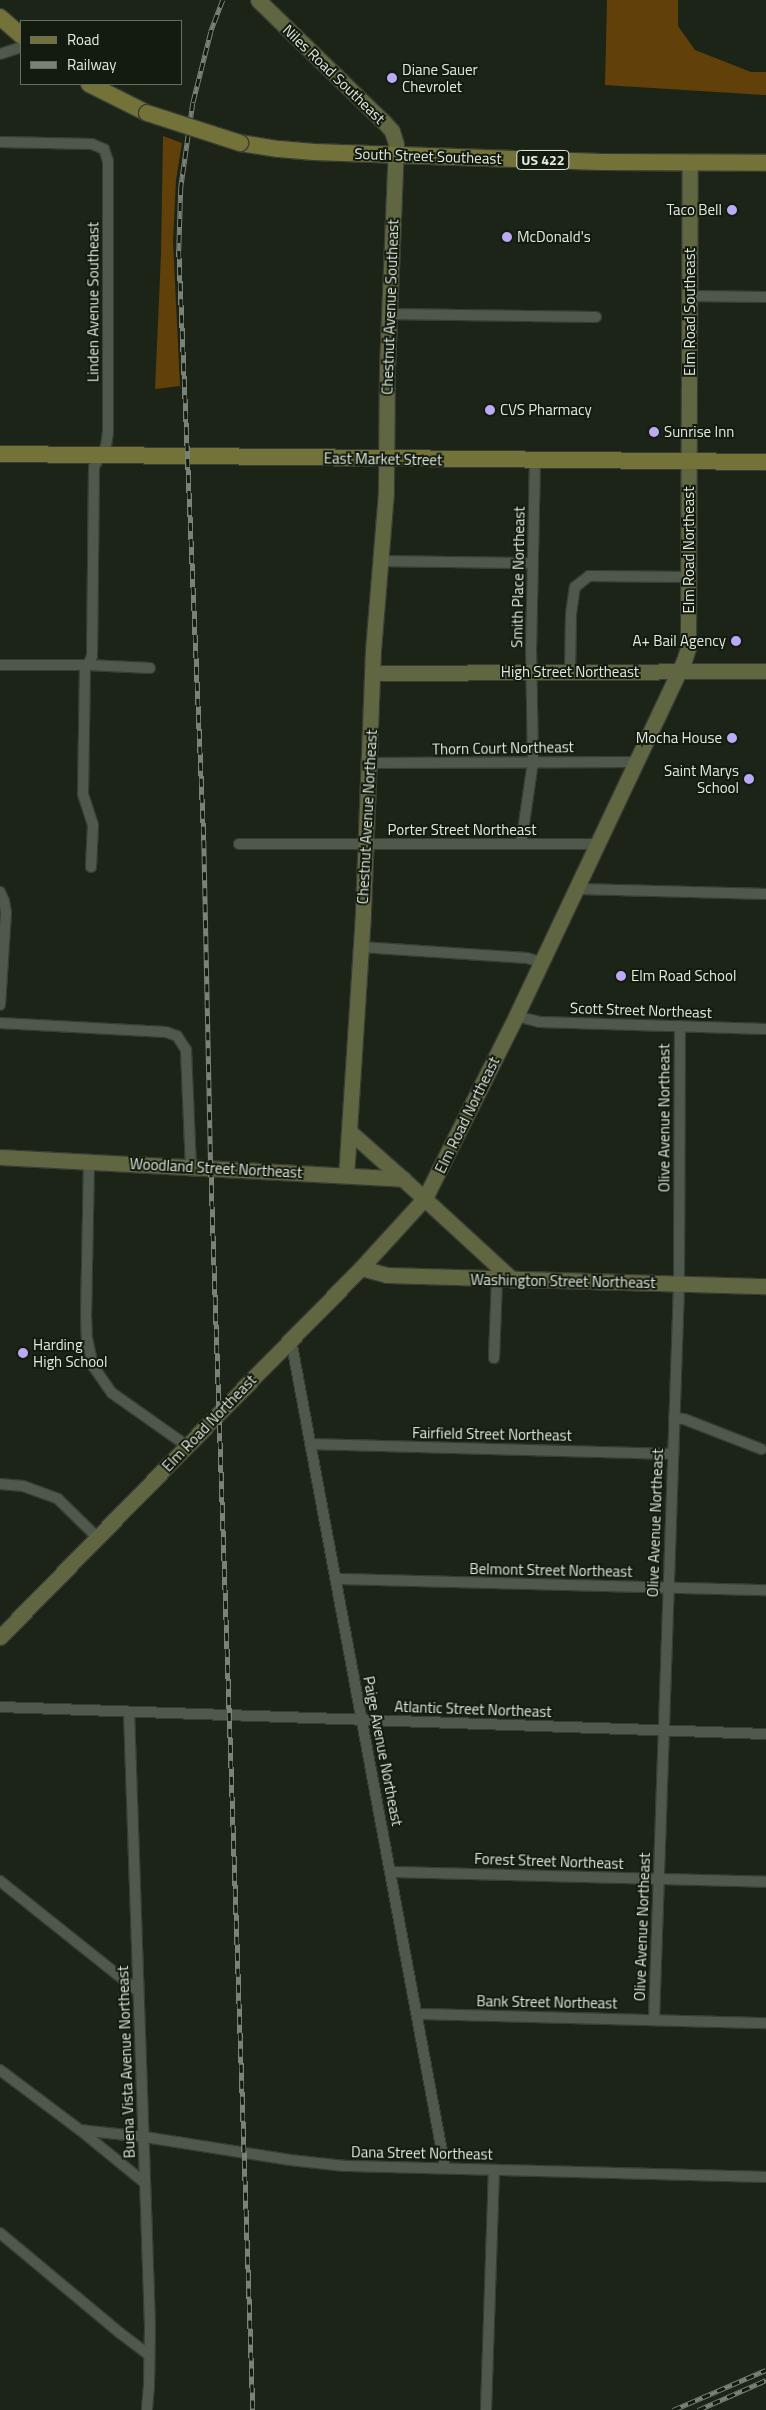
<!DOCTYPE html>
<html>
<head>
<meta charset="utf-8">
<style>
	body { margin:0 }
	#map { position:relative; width:766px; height:2410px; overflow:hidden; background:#1b2417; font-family:"Titillium Web",sans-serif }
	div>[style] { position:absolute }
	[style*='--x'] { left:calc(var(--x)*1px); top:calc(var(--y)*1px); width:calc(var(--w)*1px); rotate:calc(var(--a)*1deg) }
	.forest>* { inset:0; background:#61400a }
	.roads { filter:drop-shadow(1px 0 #373d35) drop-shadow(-1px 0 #373d35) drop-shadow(0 1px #373d35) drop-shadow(0 -1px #373d35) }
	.street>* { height:10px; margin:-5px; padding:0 5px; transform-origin:5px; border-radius:5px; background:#4f594b }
	.secondary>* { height:15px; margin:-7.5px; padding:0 7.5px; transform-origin:7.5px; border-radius:7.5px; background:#616642 }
	.primary>* { height:16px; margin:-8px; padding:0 8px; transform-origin:8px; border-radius:8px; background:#737339 }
	.rail>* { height:4.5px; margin-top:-2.25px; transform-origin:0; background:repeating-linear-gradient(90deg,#121b0e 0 8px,#7a8277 0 16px); box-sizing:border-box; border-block:1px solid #7a8277 }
	.bridges { filter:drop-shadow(1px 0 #373d35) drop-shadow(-1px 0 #373d35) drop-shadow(0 1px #373d35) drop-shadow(0 -1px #373d35) }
	.primary-bridge>* { height:16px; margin:-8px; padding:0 8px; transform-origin:8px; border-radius:8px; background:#737339 }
	.dots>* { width:14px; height:14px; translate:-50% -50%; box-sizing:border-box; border:2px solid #121b0e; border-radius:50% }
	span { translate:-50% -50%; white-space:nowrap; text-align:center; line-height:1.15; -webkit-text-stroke:4px #121b0e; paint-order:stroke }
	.shield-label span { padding:1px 4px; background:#121b0e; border:1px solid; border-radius:4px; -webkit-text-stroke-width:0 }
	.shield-label { font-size:14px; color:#e3e9e1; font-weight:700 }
	.poi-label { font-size:15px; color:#e3e9e1 }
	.left { translate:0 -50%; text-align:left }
	.right { translate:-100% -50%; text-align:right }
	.street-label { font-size:15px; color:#e3e9e1 }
	.legend { position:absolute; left:20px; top:20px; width:162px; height:65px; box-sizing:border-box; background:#121b0e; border:1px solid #666d62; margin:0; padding:6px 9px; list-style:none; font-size:15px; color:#e3e9e1 }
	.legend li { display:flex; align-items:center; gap:10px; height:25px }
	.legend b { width:25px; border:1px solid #666d62 }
</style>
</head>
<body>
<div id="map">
	<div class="forest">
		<div style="clip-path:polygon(607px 0,678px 0,678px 26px,695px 50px,751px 72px,766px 72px,766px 95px,605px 85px)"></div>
		<div style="clip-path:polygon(163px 136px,182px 143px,176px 180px,173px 241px,180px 386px,155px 389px,161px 254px)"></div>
	</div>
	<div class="roads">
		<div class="street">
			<div style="--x:0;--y:54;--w:22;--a:-18"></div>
			<div style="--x:0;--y:142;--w:92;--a:1.2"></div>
			<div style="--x:92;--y:144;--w:13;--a:23"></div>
			<div style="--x:104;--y:149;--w:13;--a:72"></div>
			<div style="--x:108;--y:161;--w:271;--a:90"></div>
			<div style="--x:108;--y:432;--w:14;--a:98"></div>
			<div style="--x:106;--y:446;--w:24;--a:120"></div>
			<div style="--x:94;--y:467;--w:189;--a:90.6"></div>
			<div style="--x:92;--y:656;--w:10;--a:114"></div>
			<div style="--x:88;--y:665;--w:88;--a:180"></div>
			<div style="--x:690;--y:296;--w:76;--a:0.8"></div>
			<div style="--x:390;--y:314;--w:206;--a:0.8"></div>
			<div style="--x:382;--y:561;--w:151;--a:0.8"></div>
			<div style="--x:570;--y:672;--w:58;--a:-89"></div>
			<div style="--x:571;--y:614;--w:27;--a:-82"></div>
			<div style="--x:575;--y:587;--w:18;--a:-38"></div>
			<div style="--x:589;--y:576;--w:99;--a:0.6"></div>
			<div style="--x:370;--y:763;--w:265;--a:-0.2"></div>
			<div style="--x:239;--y:844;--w:357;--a:0"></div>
			<div style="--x:521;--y:844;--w:83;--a:-81.7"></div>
			<div style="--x:533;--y:762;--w:111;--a:-91"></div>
			<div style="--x:531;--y:651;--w:191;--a:-88.8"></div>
			<div style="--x:91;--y:867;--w:42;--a:-87.3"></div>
			<div style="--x:93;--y:825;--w:33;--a:-108"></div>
			<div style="--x:83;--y:794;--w:125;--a:-89.1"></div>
			<div style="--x:85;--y:669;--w:5;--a:-53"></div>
			<div style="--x:88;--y:665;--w:62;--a:2.8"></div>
			<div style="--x:575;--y:889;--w:191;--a:1.5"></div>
			<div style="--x:0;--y:892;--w:10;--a:66"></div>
			<div style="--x:4;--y:901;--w:11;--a:80"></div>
			<div style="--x:6;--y:912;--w:93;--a:93.7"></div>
			<div style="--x:361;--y:947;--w:166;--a:3.8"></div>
			<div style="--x:527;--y:958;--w:15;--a:16"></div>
			<div style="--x:516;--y:1016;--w:25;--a:14"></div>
			<div style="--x:540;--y:1022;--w:226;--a:1.8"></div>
			<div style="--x:0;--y:1023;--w:166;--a:3.1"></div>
			<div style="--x:166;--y:1032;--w:12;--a:20"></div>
			<div style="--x:177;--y:1036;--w:17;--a:57"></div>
			<div style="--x:186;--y:1050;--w:118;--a:87.6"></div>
			<div style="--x:89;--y:1162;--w:152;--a:91.1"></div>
			<div style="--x:86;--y:1314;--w:24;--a:88"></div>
			<div style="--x:87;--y:1338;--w:29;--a:78"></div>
			<div style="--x:93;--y:1366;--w:33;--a:55"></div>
			<div style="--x:112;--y:1393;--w:92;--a:35.2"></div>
			<div style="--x:291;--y:1340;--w:842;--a:79.46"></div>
			<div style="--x:494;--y:1358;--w:79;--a:-87.8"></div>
			<div style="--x:674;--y:1418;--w:10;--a:6"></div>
			<div style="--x:684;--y:1419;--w:83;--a:21.3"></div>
			<div style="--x:310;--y:1444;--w:362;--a:1.6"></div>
			<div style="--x:0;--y:1484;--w:23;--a:5"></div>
			<div style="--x:23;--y:1486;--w:37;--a:20"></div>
			<div style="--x:58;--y:1499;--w:56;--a:44.3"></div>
			<div style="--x:336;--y:1579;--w:430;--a:1.5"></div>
			<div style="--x:0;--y:1707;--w:766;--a:2.02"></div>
			<div style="--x:129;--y:1712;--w:615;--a:88.04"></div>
			<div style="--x:150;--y:2327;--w:59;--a:91"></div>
			<div style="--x:149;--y:2386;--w:24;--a:95"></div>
			<div style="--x:390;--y:1872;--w:376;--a:1.5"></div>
			<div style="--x:0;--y:1881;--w:176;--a:38.6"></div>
			<div style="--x:417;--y:2014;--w:349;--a:1.5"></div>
			<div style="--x:654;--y:2020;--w:736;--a:-88.05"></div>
			<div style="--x:679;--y:1284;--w:258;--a:-89.8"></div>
			<div style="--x:0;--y:2070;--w:100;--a:36.9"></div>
			<div style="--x:80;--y:2130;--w:65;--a:6.1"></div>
			<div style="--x:145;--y:2137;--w:147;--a:9"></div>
			<div style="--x:290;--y:2160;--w:55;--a:6.2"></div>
			<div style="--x:345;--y:2166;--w:421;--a:1.5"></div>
			<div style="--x:80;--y:2130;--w:84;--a:39.2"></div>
			<div style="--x:0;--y:2233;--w:156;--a:39.8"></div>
			<div style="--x:120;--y:2333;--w:36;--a:37"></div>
			<div style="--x:486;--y:2410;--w:240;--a:-88.1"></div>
		</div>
		<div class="secondary">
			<div style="--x:258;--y:0;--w:175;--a:44.1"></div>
			<div style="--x:384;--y:122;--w:12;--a:48"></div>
			<div style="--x:392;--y:131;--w:14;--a:73"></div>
			<div style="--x:396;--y:144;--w:222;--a:92.3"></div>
			<div style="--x:387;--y:366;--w:126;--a:90.5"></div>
			<div style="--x:386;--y:492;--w:159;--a:94.7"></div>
			<div style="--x:373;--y:650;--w:264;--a:92.2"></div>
			<div style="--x:363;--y:914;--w:261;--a:93.7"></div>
			<div style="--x:373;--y:673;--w:393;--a:-0.3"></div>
			<div style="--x:349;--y:1131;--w:72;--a:41.6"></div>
			<div style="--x:0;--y:1157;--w:404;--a:3.1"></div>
			<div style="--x:403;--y:1179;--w:149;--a:42.6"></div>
			<div style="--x:361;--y:1268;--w:27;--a:15"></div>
			<div style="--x:387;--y:1275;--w:379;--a:1.7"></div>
			<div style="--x:0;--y:1637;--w:516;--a:-45.63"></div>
			<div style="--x:361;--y:1268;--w:95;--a:-47.6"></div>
			<div style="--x:425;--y:1198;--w:203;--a:-63.4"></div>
			<div style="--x:516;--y:1016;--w:393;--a:-64.7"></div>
			<div style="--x:684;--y:661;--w:14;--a:-73"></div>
			<div style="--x:688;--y:648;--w:485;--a:-89.8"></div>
		</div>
		<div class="primary">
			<div style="--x:0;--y:17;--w:28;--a:41"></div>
			<div style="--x:89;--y:84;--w:65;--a:26.6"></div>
			<div style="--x:240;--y:143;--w:39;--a:9"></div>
			<div style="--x:279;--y:149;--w:35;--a:5"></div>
			<div style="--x:314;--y:152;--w:287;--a:2"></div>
			<div style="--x:601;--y:162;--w:165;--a:0.3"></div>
			<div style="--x:0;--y:454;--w:766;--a:0.6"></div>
		</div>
	</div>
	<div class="rail">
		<div style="--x:223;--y:0;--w:34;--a:111"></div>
		<div style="--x:211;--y:32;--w:73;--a:104.2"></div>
		<div style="--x:193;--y:103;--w:85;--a:98.1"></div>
		<div style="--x:181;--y:187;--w:64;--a:91.8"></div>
		<div style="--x:179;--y:251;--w:590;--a:87.57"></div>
		<div style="--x:204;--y:840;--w:329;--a:88.8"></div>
		<div style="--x:211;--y:1169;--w:1242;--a:88.06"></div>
		<div style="--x:673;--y:2410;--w:101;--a:-23.3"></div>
		<div style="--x:698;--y:2410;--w:74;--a:-23.8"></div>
	</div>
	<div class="bridges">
		<div class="primary-bridge">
			<div style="--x:147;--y:113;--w:98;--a:17.9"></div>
		</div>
	</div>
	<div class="dots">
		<div style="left:392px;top:78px;background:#bbaaf6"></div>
		<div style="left:732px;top:210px;background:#bbaaf6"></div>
		<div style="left:507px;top:237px;background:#bbaaf6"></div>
		<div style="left:490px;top:410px;background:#bbaaf6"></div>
		<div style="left:654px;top:432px;background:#bbaaf6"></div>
		<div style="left:736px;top:641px;background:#bbaaf6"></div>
		<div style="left:732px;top:738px;background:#bbaaf6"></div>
		<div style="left:749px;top:779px;background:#bbaaf6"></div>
		<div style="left:621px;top:976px;background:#bbaaf6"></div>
		<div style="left:23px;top:1353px;background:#bbaaf6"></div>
	</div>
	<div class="shield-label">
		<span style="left:543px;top:160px">US 422</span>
	</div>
	<div class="poi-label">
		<span class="left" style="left:402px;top:78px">Diane Sauer<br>Chevrolet</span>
		<span class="right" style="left:722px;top:210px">Taco Bell</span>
		<span class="left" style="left:517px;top:237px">McDonald's</span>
		<span class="left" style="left:500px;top:410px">CVS Pharmacy</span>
		<span class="left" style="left:664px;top:432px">Sunrise Inn</span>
		<span class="right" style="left:726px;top:641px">A+ Bail Agency</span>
		<span class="right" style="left:722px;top:738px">Mocha House</span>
		<span class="right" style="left:739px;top:779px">Saint Marys<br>School</span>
		<span class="left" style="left:631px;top:976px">Elm Road School</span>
		<span class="left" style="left:33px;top:1353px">Harding<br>High School</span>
	</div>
	<div class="street-label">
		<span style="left:334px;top:74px;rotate:44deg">Niles Road Southeast</span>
		<span style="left:428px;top:156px;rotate:2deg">South Street Southeast</span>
		<span style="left:93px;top:302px;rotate:-90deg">Linden Avenue Southeast</span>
		<span style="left:390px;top:307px;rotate:-88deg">Chestnut Avenue Southeast</span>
		<span style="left:690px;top:312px;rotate:-90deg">Elm Road Southeast</span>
		<span style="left:383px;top:459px;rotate:1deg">East Market Street</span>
		<span style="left:689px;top:550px;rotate:-90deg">Elm Road Northeast</span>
		<span style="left:518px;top:577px;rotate:-89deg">Smith Place Northeast</span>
		<span style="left:570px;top:672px">High Street Northeast</span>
		<span style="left:503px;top:748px;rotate:-1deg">Thorn Court Northeast</span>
		<span style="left:367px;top:817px;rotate:-87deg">Chestnut Avenue Northeast</span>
		<span style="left:462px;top:830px">Porter Street Northeast</span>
		<span style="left:641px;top:1010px;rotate:2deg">Scott Street Northeast</span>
		<span style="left:467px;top:1115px;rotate:-64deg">Elm Road Northeast</span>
		<span style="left:664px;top:1118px;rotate:-90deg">Olive Avenue Northeast</span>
		<span style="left:216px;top:1168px;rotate:3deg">Woodland Street Northeast</span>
		<span style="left:563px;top:1281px;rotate:1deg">Washington Street Northeast</span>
		<span style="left:209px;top:1423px;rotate:-46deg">Elm Road Northeast</span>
		<span style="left:492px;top:1434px;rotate:1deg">Fairfield Street Northeast</span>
		<span style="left:655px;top:1523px;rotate:-88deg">Olive Avenue Northeast</span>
		<span style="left:551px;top:1570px;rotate:1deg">Belmont Street Northeast</span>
		<span style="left:473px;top:1709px;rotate:2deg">Atlantic Street Northeast</span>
		<span style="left:383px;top:1751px;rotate:79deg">Paige Avenue Northeast</span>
		<span style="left:549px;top:1861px;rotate:2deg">Forest Street Northeast</span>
		<span style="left:642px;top:1927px;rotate:-88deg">Olive Avenue Northeast</span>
		<span style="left:547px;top:2002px;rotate:1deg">Bank Street Northeast</span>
		<span style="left:126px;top:2062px;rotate:-92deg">Buena Vista Avenue Northeast</span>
		<span style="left:422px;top:2153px;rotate:1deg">Dana Street Northeast</span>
	</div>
	<ul class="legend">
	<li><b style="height:6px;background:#737339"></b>Road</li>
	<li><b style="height:6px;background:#7a8277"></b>Railway</li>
	</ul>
</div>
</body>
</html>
